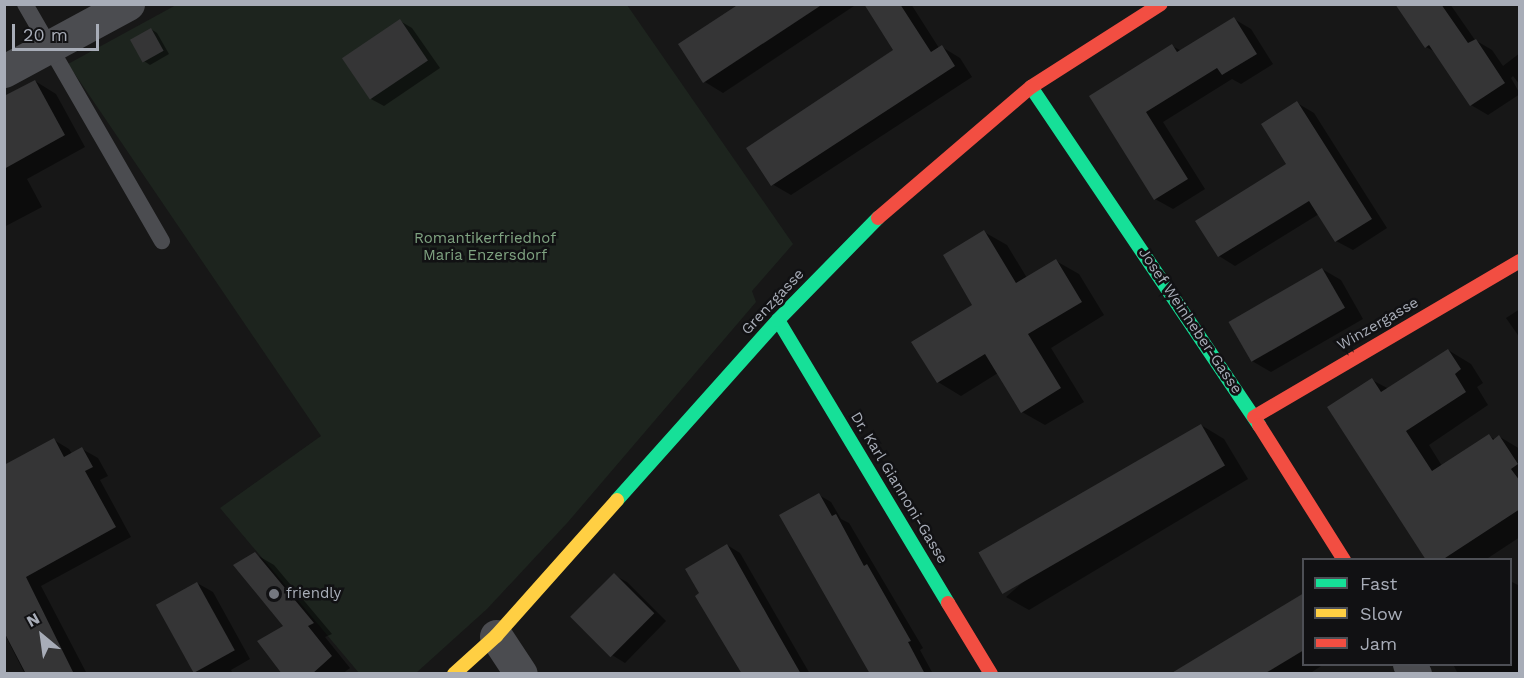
<!DOCTYPE html>
<html>
<head>
<meta charset="utf-8">
<style>
	body { margin:0 }
	#map { position:relative; width:1524px; height:678px; overflow:hidden; background:#171717; font-family:"Work Sans",sans-serif }
	div>[style] { position:absolute }
	[style*='--x'] { left:calc(var(--x)*1px); top:calc(var(--y)*1px); width:calc(var(--w)*1px); rotate:calc(var(--a)*1deg) }
	.green>* { inset:0; background:#1d241e }
	.shadow>* { inset:0; background:#0007 }
	.building>* { inset:0; background:#353536; transform-origin:0 0 }
	.lane>* { height:16px; margin:-8px; padding:0 8px; transform-origin:8px; border-radius:8px; background:#4b4c50 }
	.street>* { height:33px; margin:-16.5px; padding:0 16.5px; transform-origin:16.5px; border-radius:16.5px; background:#4b4c50 }
	.fast>* { height:14px; margin:-7px; padding:0 7px; transform-origin:7px; border-radius:7px; background:#16e098 }
	.slow>* { height:14px; margin:-7px; padding:0 7px; transform-origin:7px; border-radius:7px; background:#ffcf43 }
	.jam>* { height:14px; margin:-7px; padding:0 7px; transform-origin:7px; border-radius:7px; background:#f24e42 }
	.dots>* { width:16px; height:16px; translate:-50% -50%; box-sizing:border-box; border:3px solid #111113; border-radius:50% }
	span { translate:-50% -50%; white-space:nowrap; text-align:center; line-height:1.15; -webkit-text-stroke:5px #111113; paint-order:stroke }
	.park-label { font-size:15px; color:#7fa381 }
	.street-label { font-size:15px; color:#a8adb8 }
	.poi-label { font-size:15px; color:#a8adb8 }
	.left { translate:0 -50%; text-align:left }
	.frame { position:absolute; inset:0; border:6px solid #a8adb8; pointer-events:none }
	.legend { position:absolute; left:1302px; top:558px; width:210px; height:108px; box-sizing:border-box; background:#111113; border:2px solid #4d4f55; margin:0; padding:8px 10px; list-style:none; font-size:18px; color:#a8adb8 }
	.legend li { display:flex; align-items:center; gap:12px; height:30px }
	.legend b { width:30px; border:2px solid #4d4f55 }
	.north { position:absolute; left:12px; top:606px; width:60px; height:60px; -webkit-text-stroke:4px #111113; paint-order:stroke; rotate:331deg; font-size:16px; font-weight:700; line-height:24px; text-align:center; color:#a8adb8 }
	.north::after { content:''; display:block; margin:auto; width:21px; height:27px; background:#a8adb8; clip-path:polygon(50% 0,100% 100%,50% 72%,0 100%) }
	.scale { position:absolute; left:12px; top:24px; width:87px; height:27px; box-sizing:border-box; border:3px solid #a8adb8; border-top:0; padding-left:8px; font-size:18px; line-height:21px; white-space:nowrap; color:#a8adb8; -webkit-text-stroke:4px #111113; paint-order:stroke }
</style>
</head>
<body>
<div id="map">
	<div class="green">
		<div style="clip-path:polygon(176px 5px,627px 5px,793px 244px,752px 291px,756px 302px,568px 522px,487px 609px,416px 673px,359px 673px,220px 508px,321px 436px,68px 64px)"></div>
	</div>
	<div class="shadow">
		<div style="clip-path:polygon(742px 4px,857px 4px,723px 93px,705px 82px)"></div>
		<div style="clip-path:polygon(865px 4px,911px 4px,939px 48px,942px 47px,960px 58px,972px 77px,791px 195px,772px 184px,896px 51px)"></div>
		<div style="clip-path:polygon(1396px 4px,1450px 4px,1475px 40px,1492px 50px,1503px 66px,1520px 53px,1520px 85px,1513px 76px,1511px 78px,1520px 94px,1488px 115px,1471px 105px,1437px 53px,1426px 47px)"></div>
		<div style="clip-path:polygon(1234px 19px,1251px 29px,1273px 64px,1241px 84px,1232px 79px,1163px 122px,1205px 189px,1173px 209px,1155px 199px,1091px 97px,1172px 46px,1182px 51px)"></div>
		<div style="clip-path:polygon(400px 21px,412px 28px,440px 68px,384px 106px,371px 99px)"></div>
		<div style="clip-path:polygon(151px 29px,157px 33px,169px 54px,150px 65px,144px 61px)"></div>
		<div style="clip-path:polygon(35px 81px,56px 94px,85px 147px,27px 179px,42px 207px,4px 227px,4px 98px)"></div>
		<div style="clip-path:polygon(1297px 103px,1314px 113px,1387px 228px,1353px 250px,1336px 241px,1319px 214px,1235px 266px,1219px 256px,1288px 164px)"></div>
		<div style="clip-path:polygon(984px 232px,1007px 245px,1027px 278px,1056px 261px,1079px 274px,1104px 315px,1051px 348px,1084px 402px,1045px 425px,1022px 412px,998px 373px,961px 396px,938px 382px,975px 305px)"></div>
		<div style="clip-path:polygon(1322px 269px,1341px 280px,1363px 319px,1271px 372px,1252px 361px)"></div>
		<div style="clip-path:polygon(1520px 309px,1520px 338px,1506px 318px)"></div>
		<div style="clip-path:polygon(1448px 350px,1471px 364px,1483px 383px,1477px 387px,1488px 405px,1429px 445px,1442px 466px,1489px 436px,1496px 440px,1500px 437px,1520px 449px,1520px 537px,1485px 560px,1427px 560px,1372px 380px,1389px 389px)"></div>
		<div style="clip-path:polygon(1201px 425px,1224px 439px,1248px 479px,1029px 610px,1006px 597px)"></div>
		<div style="clip-path:polygon(54px 440px,69px 449px,72px 454px,82px 449px,98px 458px,108px 476px,100px 480px,131px 537px,41px 586px,87px 674px,25px 674px,4px 633px,4px 467px)"></div>
		<div style="clip-path:polygon(819px 495px,831px 502px,841px 519px,849px 523px,923px 648px,920px 650px,933px 674px,871px 674px)"></div>
		<div style="clip-path:polygon(727px 545px,740px 553px,810px 674px,743px 674px,701px 593px)"></div>
		<div style="clip-path:polygon(255px 554px,274px 565px,332px 634px,325px 637px,350px 668px,342px 674px,284px 674px,285px 626px)"></div>
		<div style="clip-path:polygon(614px 575px,627px 582px,666px 621px,625px 663px,612px 655px)"></div>
		<div style="clip-path:polygon(1510px 581px,1520px 586px,1520px 674px,1458px 674px,1453px 664px,1510px 664px)"></div>
		<div style="clip-path:polygon(197px 583px,213px 592px,250px 659px,231px 670px,233px 674px,196px 674px,158px 605px)"></div>
		<div style="clip-path:polygon(1304px 595px,1304px 664px,1324px 664px,1309px 674px,1173px 674px)"></div>
	</div>
	<div class="building">
		<div style="clip-path:polygon(739px 4px,823px 4px,703px 83px,678px 44px)"></div>
		<div style="clip-path:polygon(864px 4px,900px 4px,931px 52px,942px 45px,955px 66px,771px 186px,746px 148px,893px 50px)"></div>
		<div style="clip-path:polygon(1395px 4px,1441px 4px,1468px 43px,1476px 39px,1505px 83px,1470px 106px,1429px 45px,1425px 48px)"></div>
		<div style="clip-path:polygon(1234px 17px,1257px 54px,1222px 75px,1217px 68px,1146px 112px,1188px 179px,1154px 200px,1089px 96px,1172px 44px,1177px 52px)"></div>
		<div style="left:400px;top:19px;width:50px;height:70px;rotate:56deg"></div>
		<div style="left:151px;top:28px;width:26px;height:24px;rotate:61deg"></div>
		<div style="clip-path:polygon(35px 80px,65px 135px,4px 169px,4px 96px)"></div>
		<div style="clip-path:polygon(1297px 101px,1372px 219px,1335px 242px,1309px 201px,1218px 257px,1195px 221px,1286px 164px,1261px 124px)"></div>
		<div style="clip-path:polygon(984px 230px,1016px 283px,1056px 259px,1082px 302px,1028px 334px,1061px 388px,1021px 413px,985px 354px,937px 383px,911px 342px,972px 305px,943px 255px)"></div>
		<div style="left:1322px;top:268px;width:46px;height:108px;rotate:60deg"></div>
		<div style="clip-path:polygon(1448px 349px,1461px 369px,1455px 374px,1466px 392px,1406px 431px,1432px 471px,1489px 434px,1493px 440px,1499px 435px,1518px 464px,1511px 469px,1520px 481px,1520px 509px,1442px 560px,1426px 560px,1327px 407px,1372px 378px,1381px 392px)"></div>
		<div style="left:1201px;top:424px;width:48px;height:257px;rotate:60deg"></div>
		<div style="clip-path:polygon(54px 438px,64px 457px,82px 447px,93px 467px,85px 471px,116px 527px,26px 577px,74px 674px,26px 674px,4px 632px,4px 465px)"></div>
		<div style="clip-path:polygon(819px 493px,832px 516px,836px 514px,864px 566px,867px 564px,911px 641px,908px 642px,925px 674px,870px 674px,779px 515px)"></div>
		<div style="clip-path:polygon(727px 544px,770px 620px,801px 674px,742px 674px,695px 596px,699px 593px,685px 569px)"></div>
		<div style="clip-path:polygon(255px 552px,314px 623px,308px 626px,332px 656px,312px 674px,282px 674px,257px 641px,283px 626px,233px 565px)"></div>
		<div style="left:614px;top:573px;width:57px;height:62px;rotate:45deg"></div>
		<div style="left:197px;top:582px;width:78px;height:47px;rotate:61deg"></div>
		<div style="clip-path:polygon(1304px 593px,1304px 650px,1264px 674px,1170px 674px)"></div>
	</div>
	<div class="lane">
		<div style="--x:25;--y:4;--w:274;--a:60"></div>
	</div>
	<div class="street">
		<div style="--x:4;--y:71;--w:141;--a:-28.4"></div>
		<div style="--x:496;--y:636;--w:45;--a:56.7"></div>
		<div style="--x:1409;--y:664;--w:12;--a:59"></div>
	</div>
	<div class="fast">
		<div style="--x:1031;--y:87;--w:408;--a:56"></div>
		<div style="--x:778;--y:320;--w:330;--a:59"></div>
		<div style="--x:617;--y:500;--w:241;--a:-48.2"></div>
		<div style="--x:778;--y:320;--w:143;--a:-45.6"></div>
	</div>
	<div class="slow">
		<div style="--x:454;--y:674;--w:57;--a:-42.1"></div>
		<div style="--x:496;--y:636;--w:182;--a:-48.3"></div>
	</div>
	<div class="jam">
		<div style="--x:878;--y:218;--w:201;--a:-40.6"></div>
		<div style="--x:1031;--y:87;--w:154;--a:-32.6"></div>
		<div style="--x:1254;--y:417;--w:308;--a:-30.4"></div>
		<div style="--x:1259;--y:425;--w:160;--a:57.8"></div>
		<div style="--x:948;--y:603;--w:83;--a:58.8"></div>
	</div>
	<div class="dots">
		<div style="left:274px;top:594px;background:#757880"></div>
	</div>
	<div class="park-label">
		<span style="left:485px;top:247px">Romantikerfriedhof<br>Maria Enzersdorf</span>
	</div>
	<div class="street-label">
		<span style="left:773px;top:302px;rotate:-47deg">Grenzgasse</span>
		<span style="left:1190px;top:321px;rotate:56deg">Josef Weinheber-Gasse</span>
		<span style="left:1378px;top:324px;rotate:-30deg">Winzergasse</span>
		<span style="left:899px;top:488px;rotate:59deg">Dr. Karl Giannoni-Gasse</span>
	</div>
	<div class="poi-label">
		<span class="left" style="left:286px;top:594px">friendly</span>
	</div>
	<div class="frame"></div>
	<ul class="legend">
	<li><b style="height:8px;background:#16e098"></b>Fast</li>
	<li><b style="height:8px;background:#ffcf43"></b>Slow</li>
	<li><b style="height:8px;background:#f24e42"></b>Jam</li>
	</ul>
	<div class="north">N</div>
	<div class="scale">20 m</div>
</div>
</body>
</html>
